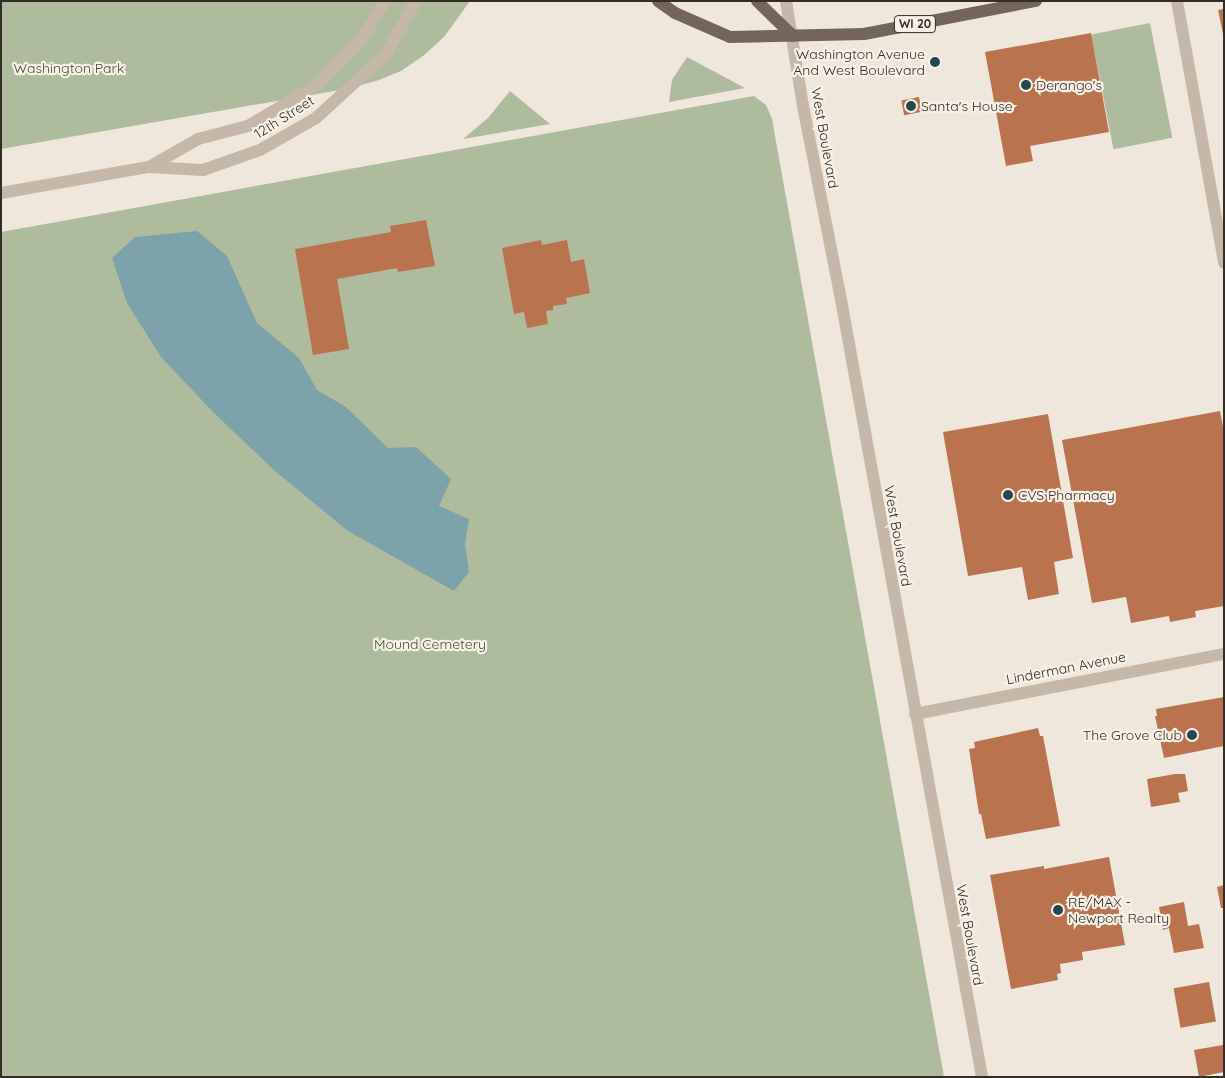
<!DOCTYPE html>
<html>
<head>
<meta charset="utf-8">
<style>
	body { margin:0 }
	#map { position:relative; width:1225px; height:1078px; overflow:hidden; background:#efe7db; font-family:Quicksand,sans-serif }
	div>[style] { position:absolute }
	[style*='--x'] { left:calc(var(--x)*1px); top:calc(var(--y)*1px); width:calc(var(--w)*1px); rotate:calc(var(--a)*1deg) }
	.green>* { inset:0; background:#aebc9d; transform-origin:0 0 }
	.water>* { inset:0; background:#7da2a9 }
	.building>* { inset:0; background:#b9734f; transform-origin:0 0 }
	.minor>* { height:12px; margin:-6px; padding:0 6px; transform-origin:6px; border-radius:6px; background:#c5b8a8 }
	.major>* { height:12px; margin:-6px; padding:0 6px; transform-origin:6px; border-radius:6px; background:#73655a }
	.dots>* { width:14px; height:14px; translate:-50% -50%; box-sizing:border-box; border:2px solid #f7f1e7; border-radius:50% }
	span { translate:-50% -50%; white-space:nowrap; text-align:center; line-height:1.15; -webkit-text-stroke:4.5px #f7f1e7; paint-order:stroke }
	.shield-label span { padding:1px 4px; background:#f7f1e7; border:1px solid; border-radius:4px; -webkit-text-stroke-width:0 }
	.shield-label { font-size:12px; color:#332c27; font-weight:700 }
	.poi-label { font-size:14px; color:#332c27 }
	.right { translate:-100% -50%; text-align:right }
	.left { translate:0 -50%; text-align:left }
	.park-label { font-size:14px; color:#3f4f2e }
	.street-label { font-size:14px; color:#332c27 }
	.frame { position:absolute; inset:0; border:2px solid #332c27; pointer-events:none }
</style>
</head>
<body>
<div id="map">
	<div class="green">
		<div style="clip-path:polygon(1px 1px,470px 1px,444px 37px,423px 56px,401px 71px,379px 80px,351px 88px,1px 149px)"></div>
		<div style="left:1150px;top:23px;width:117px;height:60px;rotate:79deg"></div>
		<div style="clip-path:polygon(687px 57px,745px 88px,669px 102px,672px 80px)"></div>
		<div style="clip-path:polygon(510px 91px,550px 124px,463px 139px,488px 118px)"></div>
		<div style="clip-path:polygon(754px 96px,766px 105px,772px 119px,944px 1077px,1px 1077px,1px 232px)"></div>
	</div>
	<div class="water">
		<div style="clip-path:polygon(197px 231px,227px 256px,257px 323px,299px 358px,317px 390px,346px 407px,388px 448px,416px 447px,451px 479px,439px 506px,469px 519px,465px 544px,469px 572px,454px 591px,348px 531px,275px 471px,213px 412px,161px 357px,127px 303px,112px 258px,135px 237px)"></div>
	</div>
	<div class="building">
		<div style="clip-path:polygon(1224px 9px,1224px 34px,1223px 34px,1218px 10px)"></div>
		<div style="clip-path:polygon(1091px 33px,1109px 132px,1030px 146px,1033px 161px,1006px 166px,985px 52px)"></div>
		<div style="left:919px;top:97px;width:15px;height:18px;rotate:79deg"></div>
		<div style="clip-path:polygon(426px 220px,435px 266px,398px 272px,397px 268px,337px 279px,349px 349px,313px 355px,295px 249px,391px 232px,390px 226px)"></div>
		<div style="clip-path:polygon(541px 240px,542px 245px,567px 240px,571px 262px,584px 259px,590px 293px,566px 298px,567px 304px,553px 306px,553px 310px,546px 311px,548px 324px,527px 328px,524px 312px,514px 314px,502px 248px)"></div>
		<div style="clip-path:polygon(1220px 411px,1224px 432px,1224px 606px,1195px 611px,1196px 617px,1170px 622px,1169px 616px,1131px 623px,1126px 597px,1092px 603px,1062px 440px)"></div>
		<div style="clip-path:polygon(1048px 414px,1073px 558px,1054px 562px,1059px 594px,1028px 600px,1022px 567px,968px 576px,943px 432px)"></div>
		<div style="clip-path:polygon(1224px 697px,1224px 746px,1164px 758px,1155px 716px,1157px 716px,1156px 709px)"></div>
		<div style="clip-path:polygon(1038px 728px,1040px 736px,1043px 736px,1060px 826px,986px 839px,981px 814px,979px 814px,969px 749px,975px 748px,974px 742px)"></div>
		<div style="clip-path:polygon(1175px 774px,1185px 774px,1188px 791px,1178px 793px,1180px 802px,1151px 807px,1147px 779px)"></div>
		<div style="clip-path:polygon(1109px 857px,1125px 945px,1082px 952px,1083px 960px,1060px 964px,1061px 973px,1057px 974px,1058px 980px,1011px 989px,990px 875px,1044px 866px,1044px 869px)"></div>
		<div style="clip-path:polygon(1224px 885px,1224px 908px,1221px 908px,1217px 887px)"></div>
		<div style="clip-path:polygon(1184px 902px,1188px 926px,1199px 924px,1204px 948px,1174px 953px,1169px 928px,1163px 930px,1159px 907px)"></div>
		<div style="left:1209px;top:982px;width:40px;height:36px;rotate:80deg"></div>
		<div style="clip-path:polygon(1223px 1045px,1224px 1072px,1199px 1077px,1194px 1050px)"></div>
	</div>
	<div class="minor">
		<div style="--x:786;--y:1;--w:106;--a:80.8"></div>
		<div style="--x:803;--y:106;--w:203;--a:78.9"></div>
		<div style="--x:842;--y:305;--w:785;--a:79.72"></div>
		<div style="--x:1177;--y:1;--w:266;--a:79.8"></div>
		<div style="--x:149;--y:167;--w:56;--a:-29.7"></div>
		<div style="--x:198;--y:139;--w:52;--a:-14.6"></div>
		<div style="--x:248;--y:126;--w:80;--a:-30.7"></div>
		<div style="--x:317;--y:85;--w:64;--a:-45.6"></div>
		<div style="--x:362;--y:39;--w:44;--a:-58.8"></div>
		<div style="--x:1;--y:193;--w:150;--a:-10"></div>
		<div style="--x:149;--y:167;--w:54;--a:3.2"></div>
		<div style="--x:203;--y:170;--w:60;--a:-19.3"></div>
		<div style="--x:260;--y:150;--w:64;--a:-29.7"></div>
		<div style="--x:316;--y:118;--w:95;--a:-42.4"></div>
		<div style="--x:386;--y:54;--w:61;--a:-60.5"></div>
		<div style="--x:915;--y:714;--w:315;--a:-11"></div>
	</div>
	<div class="major">
		<div style="--x:658;--y:1;--w:21;--a:35"></div>
		<div style="--x:675;--y:13;--w:60;--a:23.6"></div>
		<div style="--x:730;--y:37;--w:134;--a:-1.3"></div>
		<div style="--x:864;--y:34;--w:175;--a:-10.9"></div>
		<div style="--x:757;--y:1;--w:50;--a:44.2"></div>
	</div>
	<div class="dots">
		<div style="left:935px;top:62px;background:#224850"></div>
		<div style="left:1026px;top:85px;background:#224850"></div>
		<div style="left:911px;top:106px;background:#224850"></div>
		<div style="left:1008px;top:495px;background:#224850"></div>
		<div style="left:1192px;top:735px;background:#224850"></div>
		<div style="left:1058px;top:910px;background:#224850"></div>
	</div>
	<div class="shield-label">
		<span style="left:915px;top:24px">WI 20</span>
	</div>
	<div class="poi-label">
		<span class="right" style="left:925px;top:62px">Washington Avenue<br>And West Boulevard</span>
		<span class="left" style="left:1036px;top:85px">Derango's</span>
		<span class="left" style="left:921px;top:106px">Santa's House</span>
		<span class="left" style="left:1018px;top:495px">CVS Pharmacy</span>
		<span class="right" style="left:1182px;top:735px">The Grove Club</span>
		<span class="left" style="left:1068px;top:910px">RE/MAX -<br>Newport Realty</span>
	</div>
	<div class="park-label">
		<span style="left:69px;top:68px">Washington Park</span>
		<span style="left:430px;top:644px">Mound Cemetery</span>
	</div>
	<div class="street-label">
		<span style="left:284px;top:117px;rotate:-32deg">12th Street</span>
		<span style="left:825px;top:138px;rotate:80deg">West Boulevard</span>
		<span style="left:898px;top:536px;rotate:80deg">West Boulevard</span>
		<span style="left:1066px;top:668px;rotate:-11deg">Linderman Avenue</span>
		<span style="left:970px;top:935px;rotate:80deg">West Boulevard</span>
	</div>
	<div class="frame"></div>
</div>
</body>
</html>
